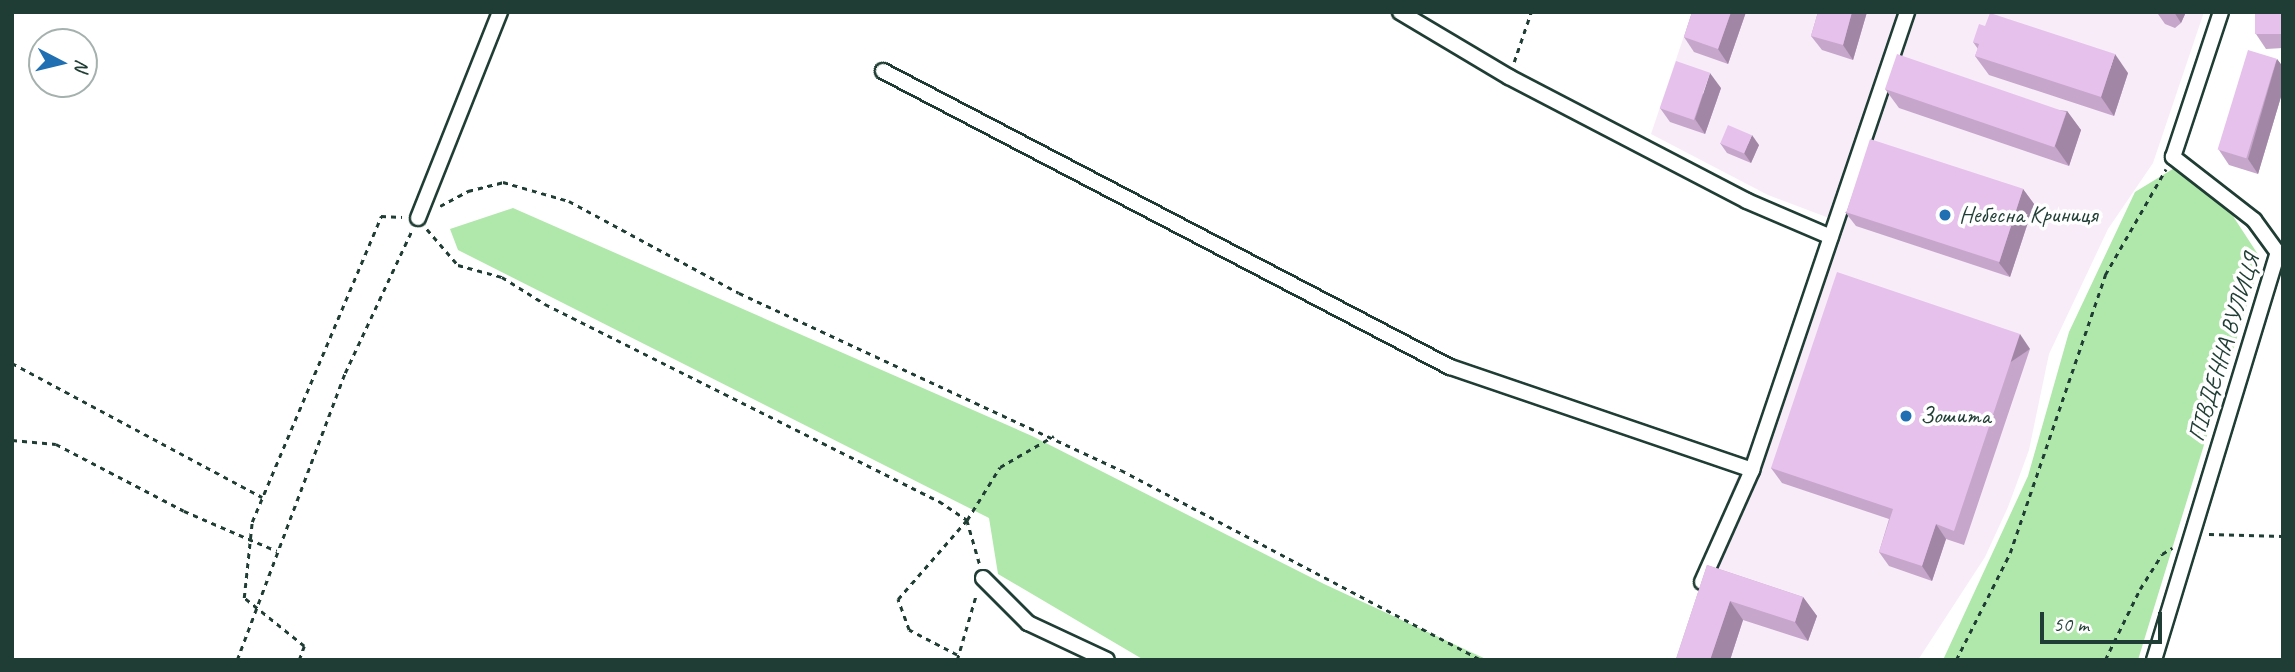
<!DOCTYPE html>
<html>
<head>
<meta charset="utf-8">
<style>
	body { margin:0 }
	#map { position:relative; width:2295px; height:672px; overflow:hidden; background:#fff; font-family:Caveat,sans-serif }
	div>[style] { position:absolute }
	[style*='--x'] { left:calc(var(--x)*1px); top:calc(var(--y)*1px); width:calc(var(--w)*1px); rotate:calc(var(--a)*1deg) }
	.built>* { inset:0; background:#f8ecf9 }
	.green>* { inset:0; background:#b0e7aa }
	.path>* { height:2.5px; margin-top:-1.25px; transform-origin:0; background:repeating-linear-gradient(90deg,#1f3d34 0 5px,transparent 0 10px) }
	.roads { filter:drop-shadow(2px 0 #1f3d34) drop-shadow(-2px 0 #1f3d34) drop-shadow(0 2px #1f3d34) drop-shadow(0 -2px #1f3d34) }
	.street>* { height:14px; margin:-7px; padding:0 7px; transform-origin:7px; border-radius:7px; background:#fff }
	.wall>* { inset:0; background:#c6a6cb }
	.shaded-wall>* { inset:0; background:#a187a5; transform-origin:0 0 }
	.building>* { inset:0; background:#e6c1ec; transform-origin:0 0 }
	.dots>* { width:19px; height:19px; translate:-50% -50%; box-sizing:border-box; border:4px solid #fff; border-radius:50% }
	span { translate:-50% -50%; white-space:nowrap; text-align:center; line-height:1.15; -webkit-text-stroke:7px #fff; paint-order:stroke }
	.poi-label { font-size:24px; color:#1f3d34 }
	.left { translate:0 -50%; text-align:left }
	.street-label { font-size:24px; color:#1f3d34 }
	.frame { position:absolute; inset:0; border:14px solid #1f3d34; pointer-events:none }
	.north { position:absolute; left:28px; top:28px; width:70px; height:70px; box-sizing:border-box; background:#fff; border:2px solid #a5b1ae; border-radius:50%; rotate:97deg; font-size:19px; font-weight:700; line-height:28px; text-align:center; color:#1f3d34 }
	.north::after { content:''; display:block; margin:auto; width:24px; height:32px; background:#1f6fb2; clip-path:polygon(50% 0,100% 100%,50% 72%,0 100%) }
	.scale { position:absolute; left:2040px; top:612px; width:122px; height:32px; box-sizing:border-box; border:4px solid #1f3d34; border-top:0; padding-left:9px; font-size:21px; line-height:24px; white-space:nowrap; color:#1f3d34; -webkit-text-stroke:5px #fff; paint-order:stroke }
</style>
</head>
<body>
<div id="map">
	<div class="built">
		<div style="clip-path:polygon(1692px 12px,2204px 12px,2153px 163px,2108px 229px,2049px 354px,2029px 450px,2008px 507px,1985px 557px,1918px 660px,1685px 660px,1710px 578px,1700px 569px,1751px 443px,1829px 218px,1768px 195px,1651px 134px)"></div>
	</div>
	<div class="green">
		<div style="clip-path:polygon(2176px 167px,2229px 210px,2261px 259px,2138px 660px,1943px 660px,2028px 476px,2069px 332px,2135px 192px)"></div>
		<div style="clip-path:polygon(513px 208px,1032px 436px,1324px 584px,1488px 660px,1144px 660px,998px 574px,989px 518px,458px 250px,450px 229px)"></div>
	</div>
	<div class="path">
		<div style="--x:1514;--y:62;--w:53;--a:-71.2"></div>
		<div style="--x:440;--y:206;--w:32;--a:-28"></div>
		<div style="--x:468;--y:191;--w:36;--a:-14"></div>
		<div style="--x:503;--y:182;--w:69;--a:16.1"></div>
		<div style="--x:569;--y:201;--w:193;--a:28.4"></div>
		<div style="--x:739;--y:293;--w:421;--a:24.9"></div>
		<div style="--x:1121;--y:470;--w:407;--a:27.8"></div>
		<div style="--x:427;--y:229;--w:48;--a:49.3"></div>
		<div style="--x:458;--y:265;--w:46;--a:15.3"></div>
		<div style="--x:502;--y:277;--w:51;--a:32.1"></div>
		<div style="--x:545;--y:304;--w:441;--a:26.6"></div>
		<div style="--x:939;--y:501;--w:34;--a:34"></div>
		<div style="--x:967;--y:520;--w:47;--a:73.9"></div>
		<div style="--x:12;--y:363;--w:284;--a:28.2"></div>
		<div style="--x:12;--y:440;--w:44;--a:5.2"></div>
		<div style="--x:56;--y:444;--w:144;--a:27.6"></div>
		<div style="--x:184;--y:511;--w:101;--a:23.3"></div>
		<div style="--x:2209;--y:534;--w:74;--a:1.5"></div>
		<div style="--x:957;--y:655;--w:54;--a:-152.5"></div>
		<div style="--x:909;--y:630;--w:33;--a:-110"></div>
		<div style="--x:898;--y:599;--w:105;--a:-48.9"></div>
		<div style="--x:967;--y:520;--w:62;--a:-58.1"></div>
		<div style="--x:1000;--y:467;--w:62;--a:-29.9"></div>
		<div style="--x:237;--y:660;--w:307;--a:-69.4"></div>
		<div style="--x:345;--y:373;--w:158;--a:-64.9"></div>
		<div style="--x:299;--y:660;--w:15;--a:-70"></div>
		<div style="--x:304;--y:646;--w:77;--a:-141.3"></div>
		<div style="--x:244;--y:598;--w:76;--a:-84"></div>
		<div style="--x:252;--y:522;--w:332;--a:-67.1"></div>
		<div style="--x:381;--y:216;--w:21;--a:3"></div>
		<div style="--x:957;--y:660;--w:68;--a:-73.7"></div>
		<div style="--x:1956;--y:660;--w:120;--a:-63.2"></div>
		<div style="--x:2010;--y:553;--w:294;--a:-71.1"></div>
		<div style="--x:2105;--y:275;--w:122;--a:-60.1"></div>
		<div style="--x:2105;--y:660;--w:79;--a:-63.8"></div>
		<div style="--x:2140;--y:589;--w:41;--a:-57.8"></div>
		<div style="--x:2162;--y:554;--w:12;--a:-31"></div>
	</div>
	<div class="roads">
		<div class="street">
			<div style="--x:1400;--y:12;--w:127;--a:30.8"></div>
			<div style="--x:1509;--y:77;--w:268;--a:27.5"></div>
			<div style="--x:1747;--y:201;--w:91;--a:23.2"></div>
			<div style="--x:883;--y:71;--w:640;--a:27.57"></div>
			<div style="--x:1450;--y:367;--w:319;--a:18.8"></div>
			<div style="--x:418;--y:218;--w:222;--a:-68.3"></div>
			<div style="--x:983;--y:578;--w:64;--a:45"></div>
			<div style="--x:1028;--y:623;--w:87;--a:25.1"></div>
			<div style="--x:1702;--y:582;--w:123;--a:-65.9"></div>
			<div style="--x:1752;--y:470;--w:484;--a:-71.3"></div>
			<div style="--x:2154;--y:660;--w:425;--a:-73.1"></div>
			<div style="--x:2278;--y:253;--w:41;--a:-126"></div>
			<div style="--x:2254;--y:220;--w:103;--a:-142.1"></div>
			<div style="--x:2173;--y:157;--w:153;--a:-71.7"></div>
		</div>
	</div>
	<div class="wall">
		<div style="clip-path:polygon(1692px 12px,1746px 12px,1728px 64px,1694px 52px,1684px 37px)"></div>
		<div style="clip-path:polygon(1818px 12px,1867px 12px,1853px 60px,1822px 50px,1811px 36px)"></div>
		<div style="clip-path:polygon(2154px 12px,2186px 12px,2181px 23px,2175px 28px,2165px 24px,2158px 14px)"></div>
		<div style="clip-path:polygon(2283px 12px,2283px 48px,2266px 49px,2256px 34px)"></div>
		<div style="clip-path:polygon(1973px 42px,2128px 73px,2114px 116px,1989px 75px,1975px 56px,1978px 49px)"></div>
		<div style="clip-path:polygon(2277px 59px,2283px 67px,2283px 90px,2258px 174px,2229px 165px,2219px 150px)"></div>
		<div style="clip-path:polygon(1721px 88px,1705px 134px,1670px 122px,1660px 108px)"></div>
		<div style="clip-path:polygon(1885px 89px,2067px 111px,2081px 130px,2069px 166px,1899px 108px)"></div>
		<div style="clip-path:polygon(1720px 143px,1759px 145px,1751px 163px,1727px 153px)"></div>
		<div style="clip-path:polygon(2023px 189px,2034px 204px,2010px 277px,1856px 226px,1845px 212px)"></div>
		<div style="clip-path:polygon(2030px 349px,1964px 545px,1946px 539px,1932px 581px,1889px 566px,1879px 552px,1889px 519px,1782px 483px,1771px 468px)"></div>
		<div style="clip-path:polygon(1707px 565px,1803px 597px,1817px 616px,1808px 641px,1743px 620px,1730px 660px,1677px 660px,1676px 659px)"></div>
	</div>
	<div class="shaded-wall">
		<div style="clip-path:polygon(1731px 12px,1746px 12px,1728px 64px,1718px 49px)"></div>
		<div style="clip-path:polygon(1852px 12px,1867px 12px,1853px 60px,1843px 45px)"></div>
		<div style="clip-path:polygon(2174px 12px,2186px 12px,2181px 23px)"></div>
		<div style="clip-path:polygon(2115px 54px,2128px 73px,2114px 116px,2101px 97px)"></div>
		<div style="clip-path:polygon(2277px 59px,2283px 67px,2283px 90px,2258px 174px,2248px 159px)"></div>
		<div style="clip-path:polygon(1710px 73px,1721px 88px,1705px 134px,1695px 119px)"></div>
		<div style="clip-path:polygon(2067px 111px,2081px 130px,2069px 166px,2055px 146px)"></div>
		<div style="clip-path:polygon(1752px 135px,1759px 145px,1751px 163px,1744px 153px)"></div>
		<div style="clip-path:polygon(2023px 189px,2034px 204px,2010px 277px,1999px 263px)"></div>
		<div style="left:2020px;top:334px;width:18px;height:208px;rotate:56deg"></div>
		<div style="clip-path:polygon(1936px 524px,1946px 539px,1932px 581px,1922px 566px)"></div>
		<div style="clip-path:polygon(1803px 597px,1817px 616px,1808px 641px,1795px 622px)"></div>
		<div style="clip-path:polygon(1730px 601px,1743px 620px,1730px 660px,1710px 660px)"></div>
	</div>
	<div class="building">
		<div style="clip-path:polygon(1692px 12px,1731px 12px,1718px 49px,1684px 37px)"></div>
		<div style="clip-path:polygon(1818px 12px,1852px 12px,1843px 45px,1811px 36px)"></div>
		<div style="left:2255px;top:12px;width:28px;height:22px"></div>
		<div style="clip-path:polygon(1990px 13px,2115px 54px,2101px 97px,1975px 56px,1979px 44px,1973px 42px,1979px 24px,1985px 26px)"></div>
		<div style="left:2248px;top:50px;width:30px;height:104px;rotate:17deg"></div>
		<div style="left:1897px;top:54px;width:179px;height:37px;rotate:19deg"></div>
		<div style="left:1676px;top:61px;width:36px;height:50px;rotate:19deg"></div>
		<div style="left:1728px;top:125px;width:26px;height:20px;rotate:23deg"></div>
		<div style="left:1870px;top:139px;width:161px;height:77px;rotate:18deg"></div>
		<div style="clip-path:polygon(1837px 272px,2020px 334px,1954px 531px,1936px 524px,1922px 566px,1879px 552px,1893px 509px,1771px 468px)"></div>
		<div style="clip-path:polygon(1707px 565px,1803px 597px,1795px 622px,1730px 601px,1710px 660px,1680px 660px,1676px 659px)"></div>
	</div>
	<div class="dots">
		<div style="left:1945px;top:215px;background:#1f6fb2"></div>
		<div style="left:1906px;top:416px;background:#1f6fb2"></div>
	</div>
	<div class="poi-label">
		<span class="left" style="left:1959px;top:215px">Небесна Криниця</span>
		<span class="left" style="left:1920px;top:416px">Зошита</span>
	</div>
	<div class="street-label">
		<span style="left:2224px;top:348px;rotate:-73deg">ПІВДЕННА ВУЛИЦЯ</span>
	</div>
	<div class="frame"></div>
	<div class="north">N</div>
	<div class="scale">50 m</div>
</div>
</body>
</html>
